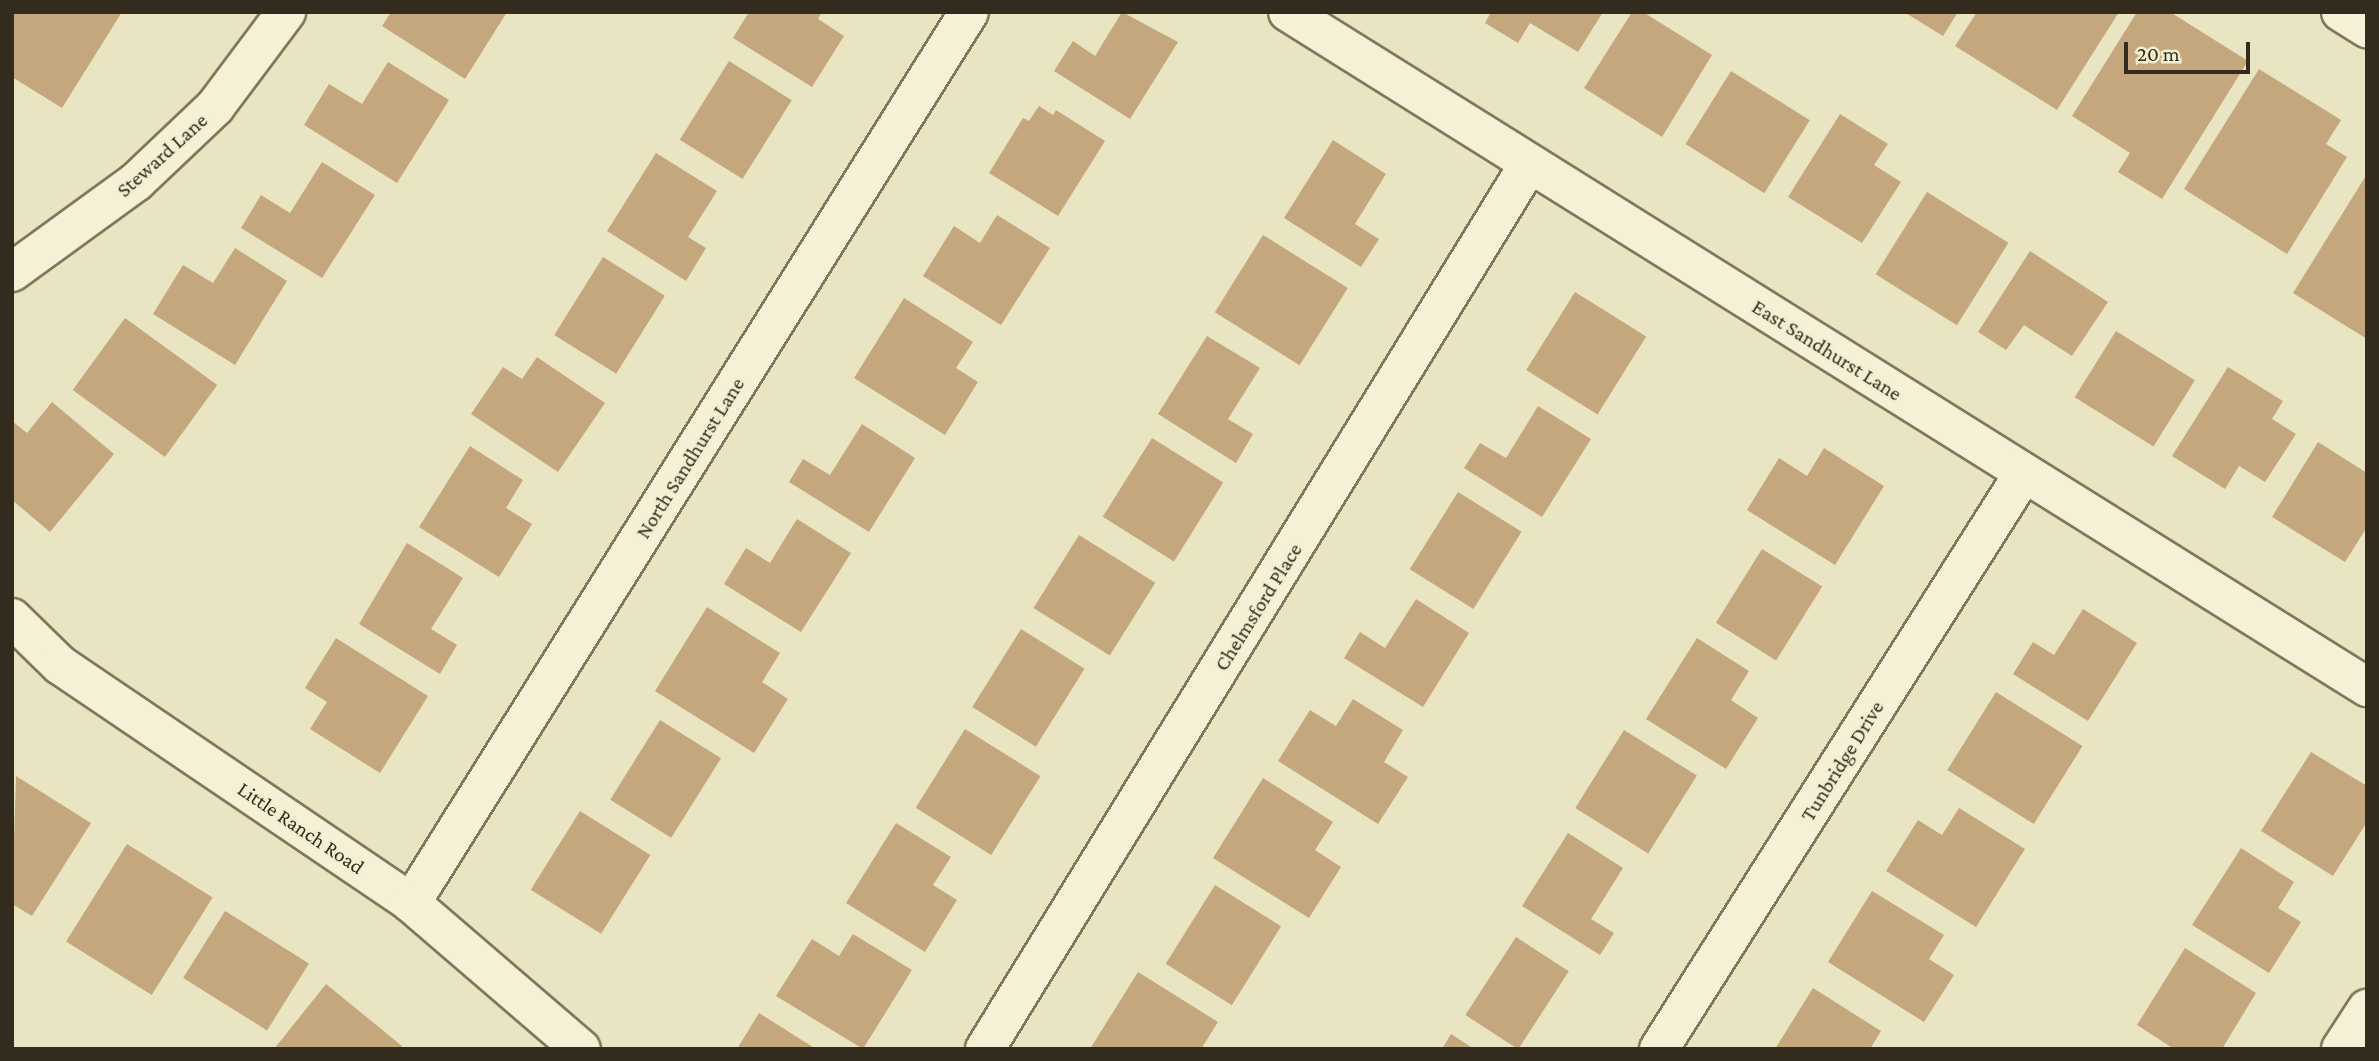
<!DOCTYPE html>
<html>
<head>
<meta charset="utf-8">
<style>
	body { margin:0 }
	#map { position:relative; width:2379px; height:1061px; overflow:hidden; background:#e9e5c3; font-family:"Crimson Pro",serif }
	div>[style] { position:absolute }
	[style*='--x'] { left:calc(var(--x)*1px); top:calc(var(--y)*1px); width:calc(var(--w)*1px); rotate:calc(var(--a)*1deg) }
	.building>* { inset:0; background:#c4a77d; transform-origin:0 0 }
	.roads { filter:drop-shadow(2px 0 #82775c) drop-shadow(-2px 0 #82775c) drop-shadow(0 2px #82775c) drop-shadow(0 -2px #82775c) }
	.minor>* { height:38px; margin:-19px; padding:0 19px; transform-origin:19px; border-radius:19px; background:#f5f1d6 }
	.tertiary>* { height:38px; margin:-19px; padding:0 19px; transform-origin:19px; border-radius:19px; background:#f5f1d6 }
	span { translate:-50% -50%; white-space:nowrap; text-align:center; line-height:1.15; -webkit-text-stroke:5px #f1eed2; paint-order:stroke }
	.street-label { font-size:21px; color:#332c1e }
	.frame { position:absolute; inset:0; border:14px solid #332c1e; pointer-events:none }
	.scale { position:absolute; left:2124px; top:42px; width:126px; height:32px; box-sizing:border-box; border:4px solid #332c1e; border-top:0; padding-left:9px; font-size:21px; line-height:24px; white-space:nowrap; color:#332c1e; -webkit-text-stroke:5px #f1eed2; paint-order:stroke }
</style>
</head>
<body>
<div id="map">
	<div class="building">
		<div style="clip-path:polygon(12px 12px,122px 12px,62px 108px,12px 77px)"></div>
		<div style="clip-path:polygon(391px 12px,507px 12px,465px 79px,382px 26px)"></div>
		<div style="clip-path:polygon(749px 12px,822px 12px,818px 19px,844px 36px,812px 87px,733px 38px)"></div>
		<div style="clip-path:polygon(1122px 12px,1178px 42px,1130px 119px,1054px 71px,1073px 41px,1095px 56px)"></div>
		<div style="clip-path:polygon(1491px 12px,1603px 12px,1578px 52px,1530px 23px,1518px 43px,1485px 23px)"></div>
		<div style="clip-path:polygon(1632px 12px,1643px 12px,1712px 55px,1662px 137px,1584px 88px)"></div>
		<div style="clip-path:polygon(1904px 12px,1958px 12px,1943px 36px)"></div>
		<div style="clip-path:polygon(1977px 12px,2119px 12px,2057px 110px,1955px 46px)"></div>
		<div style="clip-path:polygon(2137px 12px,2170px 12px,2248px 61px,2162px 199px,2118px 172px,2130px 153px,2072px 116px)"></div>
		<div style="left:729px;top:61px;width:74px;height:93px;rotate:32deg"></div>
		<div style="clip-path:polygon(388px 62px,449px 100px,397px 183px,304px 125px,329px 84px,362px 104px)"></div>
		<div style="clip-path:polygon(2259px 69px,2341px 120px,2326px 144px,2347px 157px,2287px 254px,2184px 189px)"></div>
		<div style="left:1731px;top:71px;width:93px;height:86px;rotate:32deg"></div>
		<div style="clip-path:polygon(1039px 106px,1053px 115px,1056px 110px,1105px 141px,1058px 216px,989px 173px,1023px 118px,1029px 121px)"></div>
		<div style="clip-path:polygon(1840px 114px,1888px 144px,1874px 165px,1901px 182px,1862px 243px,1788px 197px)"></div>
		<div style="clip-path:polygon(1333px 140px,1386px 174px,1355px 224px,1379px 239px,1361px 267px,1284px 218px)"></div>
		<div style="clip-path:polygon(656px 153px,717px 191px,688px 237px,706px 248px,686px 281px,607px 231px)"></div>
		<div style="clip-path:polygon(322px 162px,375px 195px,322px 278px,241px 228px,261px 195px,290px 213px)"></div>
		<div style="clip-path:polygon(2367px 174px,2367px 339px,2293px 293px)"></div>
		<div style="left:1927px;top:192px;width:96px;height:97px;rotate:32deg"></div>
		<div style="clip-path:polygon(997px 215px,1050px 248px,1001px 325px,923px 276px,954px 226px,980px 243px)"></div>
		<div style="left:1263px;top:235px;width:100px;height:91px;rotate:32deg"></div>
		<div style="clip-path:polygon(235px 248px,287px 281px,235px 365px,153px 314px,183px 265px,213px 283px)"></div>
		<div style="clip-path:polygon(2030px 251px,2108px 302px,2072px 356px,2024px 325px,2006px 350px,1978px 332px)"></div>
		<div style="left:603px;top:257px;width:73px;height:92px;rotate:32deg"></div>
		<div style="left:1575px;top:292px;width:84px;height:92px;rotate:32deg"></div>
		<div style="clip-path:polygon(904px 298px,973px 342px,956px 368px,978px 382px,945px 435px,854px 378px)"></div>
		<div style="left:125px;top:318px;width:114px;height:89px;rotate:36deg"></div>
		<div style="left:2116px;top:331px;width:93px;height:78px;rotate:32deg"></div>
		<div style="clip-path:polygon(1207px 336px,1260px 368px,1228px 419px,1253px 434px,1236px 463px,1158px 414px)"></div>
		<div style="clip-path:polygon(537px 357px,605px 403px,558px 472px,471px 414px,503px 367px,522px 379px)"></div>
		<div style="clip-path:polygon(2228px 367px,2283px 401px,2272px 419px,2296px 434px,2265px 482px,2239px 466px,2225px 489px,2172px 456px)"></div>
		<div style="clip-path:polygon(52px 402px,114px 454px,50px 532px,12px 500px,12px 421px,27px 433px)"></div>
		<div style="clip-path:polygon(1538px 406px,1591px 439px,1542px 517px,1464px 468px,1480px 443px,1506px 458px)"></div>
		<div style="clip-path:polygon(862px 424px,915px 458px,869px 532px,789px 482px,803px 459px,830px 475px)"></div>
		<div style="left:1152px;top:438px;width:84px;height:93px;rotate:32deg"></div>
		<div style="clip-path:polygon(2318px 442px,2367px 473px,2367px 527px,2345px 562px,2272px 517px)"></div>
		<div style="clip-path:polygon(470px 446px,523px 480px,506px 508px,532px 524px,499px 577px,419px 527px)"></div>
		<div style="clip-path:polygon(1824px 448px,1884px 486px,1835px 565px,1747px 510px,1779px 458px,1807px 476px)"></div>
		<div style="left:1458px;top:492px;width:75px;height:91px;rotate:32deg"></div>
		<div style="clip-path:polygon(797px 519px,851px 553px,801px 632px,724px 584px,746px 548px,770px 563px)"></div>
		<div style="left:1079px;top:535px;width:90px;height:86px;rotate:32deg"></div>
		<div style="clip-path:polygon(407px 543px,463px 578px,431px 629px,457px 645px,440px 674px,359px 624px)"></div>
		<div style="left:1762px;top:549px;width:71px;height:87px;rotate:32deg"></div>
		<div style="clip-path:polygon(1416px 599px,1469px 633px,1423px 707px,1344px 658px,1360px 632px,1385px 648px)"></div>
		<div style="clip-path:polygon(707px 607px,780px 653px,762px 682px,788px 699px,754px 753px,655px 691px)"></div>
		<div style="clip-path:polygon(2083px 609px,2137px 643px,2088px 721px,2013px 674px,2033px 642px,2054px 655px)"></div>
		<div style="left:1021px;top:629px;width:75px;height:92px;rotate:32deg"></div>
		<div style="clip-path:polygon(336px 638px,428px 696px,380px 773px,310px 729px,327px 702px,305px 688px)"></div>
		<div style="clip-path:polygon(1697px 638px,1749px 671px,1731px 700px,1758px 718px,1726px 769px,1646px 719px)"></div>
		<div style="left:1996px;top:692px;width:102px;height:92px;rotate:32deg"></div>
		<div style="clip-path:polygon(1353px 699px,1403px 730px,1384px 762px,1408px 777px,1378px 824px,1278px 761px,1310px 710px,1336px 726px)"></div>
		<div style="left:660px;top:720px;width:72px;height:94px;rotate:32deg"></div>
		<div style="left:965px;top:729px;width:89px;height:93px;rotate:32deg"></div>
		<div style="left:1624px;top:730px;width:86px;height:92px;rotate:32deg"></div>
		<div style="clip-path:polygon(2311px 752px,2367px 786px,2367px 822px,2333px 876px,2261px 831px)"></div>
		<div style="clip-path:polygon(16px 776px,91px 823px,32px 916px,12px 904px)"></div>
		<div style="clip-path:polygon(1263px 778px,1333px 822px,1315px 850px,1341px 867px,1309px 918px,1213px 858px)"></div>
		<div style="clip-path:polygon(1959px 808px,2025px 849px,1976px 927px,1886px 871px,1918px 820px,1942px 835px)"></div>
		<div style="left:580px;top:811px;width:83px;height:93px;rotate:32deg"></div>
		<div style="clip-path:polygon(896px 823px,951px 857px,933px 885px,957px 900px,925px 952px,846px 903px)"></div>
		<div style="clip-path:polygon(1568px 833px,1623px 868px,1591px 919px,1614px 933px,1600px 955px,1522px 906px)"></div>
		<div style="left:127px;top:844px;width:101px;height:115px;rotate:32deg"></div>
		<div style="clip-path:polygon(2241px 848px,2294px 882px,2278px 908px,2301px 922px,2269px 973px,2192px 925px)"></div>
		<div style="left:1215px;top:885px;width:78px;height:93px;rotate:32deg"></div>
		<div style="clip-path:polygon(1872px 891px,1944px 935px,1929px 959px,1954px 975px,1924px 1022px,1828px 962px)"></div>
		<div style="left:225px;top:911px;width:99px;height:79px;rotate:32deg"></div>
		<div style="clip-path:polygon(853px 934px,912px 970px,863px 1049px,776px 996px,812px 939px,839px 956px)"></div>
		<div style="left:1516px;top:937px;width:63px;height:93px;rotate:33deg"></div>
		<div style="clip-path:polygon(2185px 948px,2256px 993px,2222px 1049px,2174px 1049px,2137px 1025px)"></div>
		<div style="clip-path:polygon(1138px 972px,1218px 1022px,1201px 1049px,1090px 1049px)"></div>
		<div style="clip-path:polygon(326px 984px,402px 1046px,399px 1049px,274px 1049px)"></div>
		<div style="clip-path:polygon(1813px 988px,1881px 1031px,1870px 1049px,1775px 1049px)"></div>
		<div style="clip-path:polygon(759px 1013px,816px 1049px,737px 1049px)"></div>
		<div style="clip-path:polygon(1451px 1034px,1474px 1049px,1442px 1049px)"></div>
	</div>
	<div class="roads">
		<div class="minor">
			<div style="--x:1288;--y:12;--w:1273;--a:32.03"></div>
			<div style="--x:2341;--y:12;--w:31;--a:32"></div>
			<div style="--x:12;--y:272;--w:153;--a:-36"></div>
			<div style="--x:136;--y:182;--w:109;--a:-43.5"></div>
			<div style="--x:215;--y:107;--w:119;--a:-53.2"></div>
			<div style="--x:411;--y:903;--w:1051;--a:-57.94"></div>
			<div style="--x:985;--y:1049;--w:1039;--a:-58.42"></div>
			<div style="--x:1659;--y:1049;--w:682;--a:-57.64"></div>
			<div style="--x:2341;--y:1049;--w:48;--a:-57"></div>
		</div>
		<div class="tertiary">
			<div style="--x:12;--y:618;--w:67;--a:44.4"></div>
			<div style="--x:60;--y:665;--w:424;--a:34.1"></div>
			<div style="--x:411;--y:903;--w:224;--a:40.7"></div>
		</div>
	</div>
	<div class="street-label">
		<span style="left:162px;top:155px;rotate:-42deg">Steward Lane</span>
		<span style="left:1827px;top:350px;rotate:32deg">East Sandhurst Lane</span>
		<span style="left:690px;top:458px;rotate:-58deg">North Sandhurst Lane</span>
		<span style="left:1258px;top:607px;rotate:-58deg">Chelmsford Place</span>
		<span style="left:1842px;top:761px;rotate:-58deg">Tunbridge Drive</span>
		<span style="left:301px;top:828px;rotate:34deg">Little Ranch Road</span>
	</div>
	<div class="frame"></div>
	<div class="scale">20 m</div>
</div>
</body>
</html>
